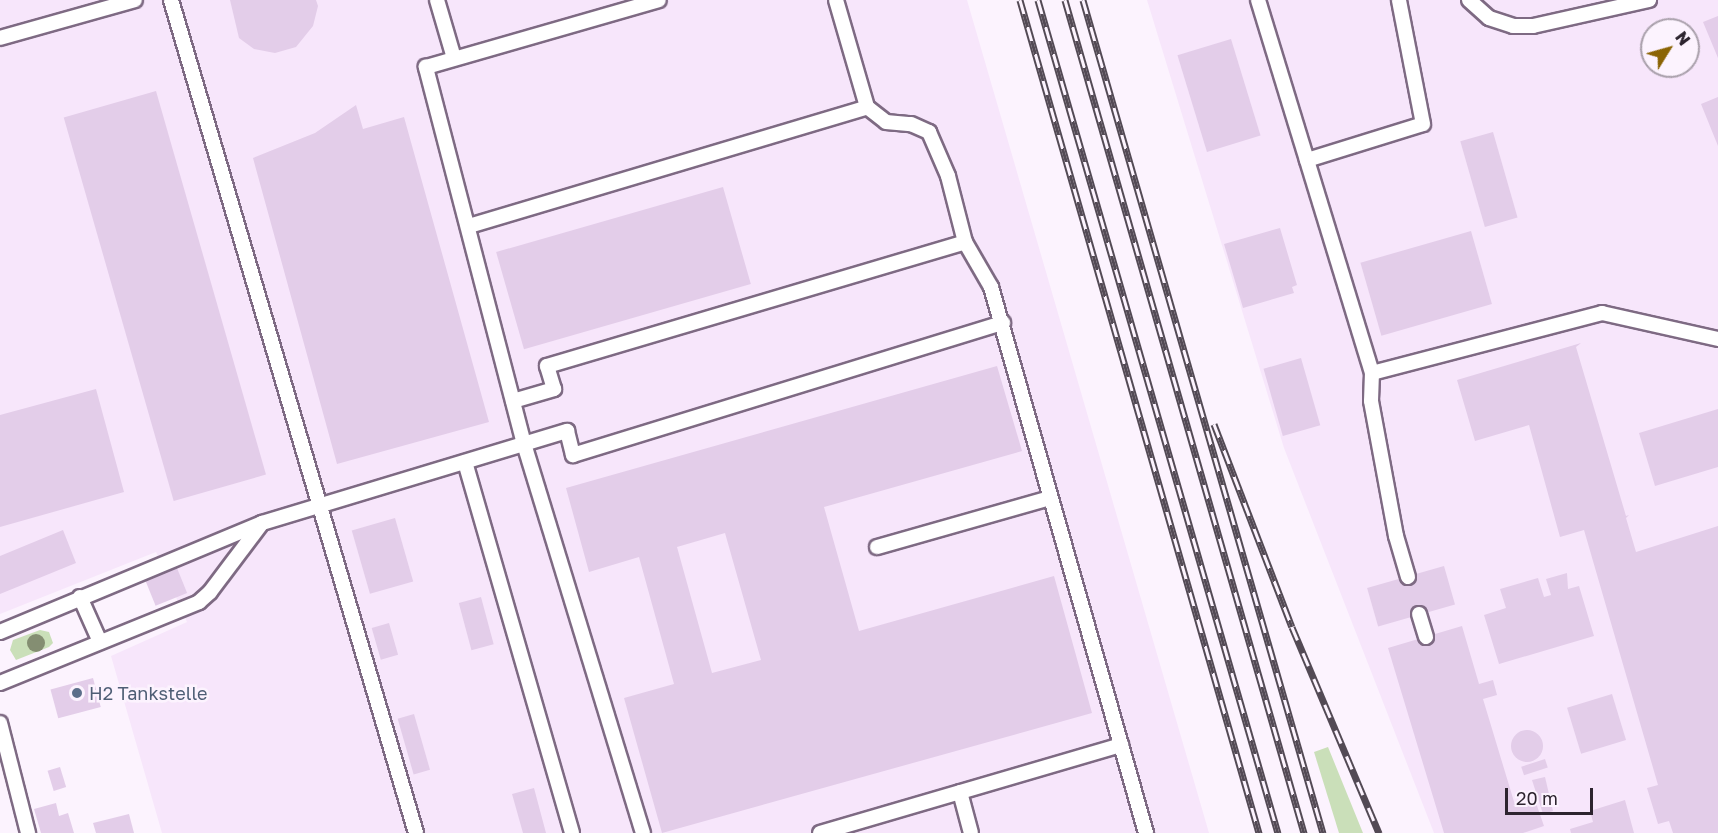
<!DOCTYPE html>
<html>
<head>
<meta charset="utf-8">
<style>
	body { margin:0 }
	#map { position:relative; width:1718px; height:833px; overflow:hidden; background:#fcf3fe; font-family:"Golos Text",sans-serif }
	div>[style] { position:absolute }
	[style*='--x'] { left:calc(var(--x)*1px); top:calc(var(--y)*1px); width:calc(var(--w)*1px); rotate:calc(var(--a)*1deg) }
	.built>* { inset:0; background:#f7e6fb }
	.green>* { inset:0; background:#cadfb9 }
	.building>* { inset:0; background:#e3cde9; transform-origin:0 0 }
	.round { border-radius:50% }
	.roads { filter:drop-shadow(2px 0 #7e6a83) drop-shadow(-2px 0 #7e6a83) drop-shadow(0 2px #7e6a83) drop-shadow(0 -2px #7e6a83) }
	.lane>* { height:14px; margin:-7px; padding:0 7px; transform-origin:7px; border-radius:7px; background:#fff }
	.rail>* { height:7px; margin-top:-3.5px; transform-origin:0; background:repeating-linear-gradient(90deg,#fcf3fe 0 14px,#534a55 0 28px); box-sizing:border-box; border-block:2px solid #534a55 }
	.trees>* { width:18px; height:18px; margin:-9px; border-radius:50%; background:#848e72 }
	.dots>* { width:16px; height:16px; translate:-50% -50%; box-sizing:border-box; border:3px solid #fcf3fe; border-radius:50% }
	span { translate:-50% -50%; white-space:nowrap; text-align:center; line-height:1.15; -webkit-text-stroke:5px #fcf3fe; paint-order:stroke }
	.service-label { font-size:18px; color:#4e5e75 }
	.left { translate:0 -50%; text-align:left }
	.north { position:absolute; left:1640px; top:18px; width:60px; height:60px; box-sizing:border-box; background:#fcf3fe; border:2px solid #a9a0ab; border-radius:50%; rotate:53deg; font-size:16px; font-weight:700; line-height:24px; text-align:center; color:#2d242f }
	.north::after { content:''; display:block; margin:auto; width:21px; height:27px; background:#8b6404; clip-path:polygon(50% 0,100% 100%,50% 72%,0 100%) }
	.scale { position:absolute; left:1505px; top:788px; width:88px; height:27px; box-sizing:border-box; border:3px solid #2d242f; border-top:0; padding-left:8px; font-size:18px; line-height:21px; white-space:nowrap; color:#2d242f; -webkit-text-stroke:4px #fcf3fe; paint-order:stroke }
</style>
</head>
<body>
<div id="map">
	<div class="built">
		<div style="clip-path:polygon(0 0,967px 0,1209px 833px,162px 833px,111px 656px,187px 622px,156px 552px,0 614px)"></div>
		<div style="clip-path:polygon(evenodd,1147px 0,1718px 0,1718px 833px,1434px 833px,1284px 448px,1147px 0,1652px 30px,1688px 30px,1688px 66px,1652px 66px,1652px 30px)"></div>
	</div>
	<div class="green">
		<div style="clip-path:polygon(40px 630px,49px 632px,53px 643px,49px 647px,16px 660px,10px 650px,13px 640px)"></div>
		<div style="clip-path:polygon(1328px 747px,1363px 833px,1339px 833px,1314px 752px)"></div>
	</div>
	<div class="building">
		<div style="clip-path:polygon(230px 0,316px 0,318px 6px,313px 26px,296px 47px,275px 53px,254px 49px,239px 38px)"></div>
		<div style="clip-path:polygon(1718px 16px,1718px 58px,1703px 22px)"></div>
		<div style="left:1231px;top:39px;width:101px;height:56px;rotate:73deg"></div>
		<div style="left:156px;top:91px;width:399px;height:96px;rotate:74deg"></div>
		<div style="clip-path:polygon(1718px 97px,1718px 146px,1701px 104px)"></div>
		<div style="clip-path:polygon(356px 105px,363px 129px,404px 117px,489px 422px,337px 464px,253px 158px,315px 133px)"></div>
		<div style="left:1493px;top:132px;width:89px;height:34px;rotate:74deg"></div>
		<div style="left:723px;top:187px;width:101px;height:236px;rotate:74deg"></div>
		<div style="clip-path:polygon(1280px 228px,1297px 285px,1292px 287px,1294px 293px,1243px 308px,1224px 244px)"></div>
		<div style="left:1471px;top:231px;width:76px;height:115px;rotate:74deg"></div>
		<div style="clip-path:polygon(1581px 343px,1576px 347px,1626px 516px,1629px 515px,1626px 518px,1636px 552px,1718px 526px,1718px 833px,1673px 833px,1669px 821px,1658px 824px,1647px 788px,1658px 785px,1584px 530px,1560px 537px,1529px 425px,1475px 441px,1457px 380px)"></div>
		<div style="left:1301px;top:358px;width:70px;height:39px;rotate:74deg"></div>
		<div style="clip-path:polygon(evenodd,997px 366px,1022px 451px,824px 507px,859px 631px,1054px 576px,1092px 713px,662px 833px,624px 698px,674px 684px,639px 557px,589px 572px,566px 488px,997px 366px,725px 533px,761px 660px,712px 673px,677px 547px,725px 533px)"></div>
		<div style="clip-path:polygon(96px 389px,124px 492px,0 527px,0 415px)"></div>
		<div style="clip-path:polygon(1718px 409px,1718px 467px,1655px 486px,1639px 433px)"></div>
		<div style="left:395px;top:518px;width:66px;height:45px;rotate:74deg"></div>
		<div style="clip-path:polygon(63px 530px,76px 563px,0 594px,0 556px)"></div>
		<div style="left:1444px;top:566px;width:40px;height:80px;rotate:74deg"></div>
		<div style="left:177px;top:568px;width:27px;height:34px;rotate:68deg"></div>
		<div style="clip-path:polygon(1567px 573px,1568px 589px,1579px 586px,1594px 636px,1499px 664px,1484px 615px,1506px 608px,1500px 589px,1538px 578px,1544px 597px,1551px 595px,1546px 579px)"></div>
		<div style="left:481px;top:597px;width:49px;height:23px;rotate:75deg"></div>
		<div style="left:389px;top:623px;width:33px;height:18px;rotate:74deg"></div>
		<div style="clip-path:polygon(1462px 626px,1479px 684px,1493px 680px,1497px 695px,1483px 699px,1515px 805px,1535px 800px,1544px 826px,1523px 833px,1444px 833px,1388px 648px)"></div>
		<div style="left:93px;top:678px;width:30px;height:44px;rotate:75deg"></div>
		<div style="left:1612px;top:694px;width:48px;height:47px;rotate:73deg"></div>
		<div style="left:414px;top:714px;width:58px;height:17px;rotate:74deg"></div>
		<div class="round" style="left:1511px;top:730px;width:32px;height:32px"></div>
		<div style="left:1545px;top:759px;width:9px;height:25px;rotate:72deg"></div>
		<div style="left:60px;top:767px;width:21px;height:13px;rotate:73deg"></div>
		<div style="clip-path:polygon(1545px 777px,1553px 811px,1543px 814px,1532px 780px)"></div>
		<div style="clip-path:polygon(534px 788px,546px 833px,523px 833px,512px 794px)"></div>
		<div style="clip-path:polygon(1625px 800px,1634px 833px,1571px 833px,1570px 829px,1593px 822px,1590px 811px)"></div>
		<div style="clip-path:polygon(56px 803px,59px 816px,68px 813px,74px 833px,41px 833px,34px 809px)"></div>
		<div style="clip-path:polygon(129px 814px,134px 833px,96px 833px,93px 823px)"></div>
	</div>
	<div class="roads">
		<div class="lane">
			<div style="--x:171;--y:0;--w:868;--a:73.61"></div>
			<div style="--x:437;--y:0;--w:60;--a:73.7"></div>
			<div style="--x:836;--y:0;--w:111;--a:73.8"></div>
			<div style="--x:867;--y:107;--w:24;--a:38"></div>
			<div style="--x:886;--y:122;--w:25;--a:5"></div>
			<div style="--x:911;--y:124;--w:20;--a:24"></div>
			<div style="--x:929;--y:132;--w:48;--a:66.6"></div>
			<div style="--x:948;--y:176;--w:68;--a:75.6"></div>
			<div style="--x:965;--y:242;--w:52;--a:60"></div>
			<div style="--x:991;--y:287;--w:568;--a:74.15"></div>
			<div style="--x:1258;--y:0;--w:390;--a:73"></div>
			<div style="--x:1469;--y:0;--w:27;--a:42"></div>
			<div style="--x:1489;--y:18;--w:25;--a:18"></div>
			<div style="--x:1513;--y:26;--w:20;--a:0"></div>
			<div style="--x:1533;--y:26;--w:119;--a:-12.6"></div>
			<div style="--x:0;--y:38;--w:140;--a:-15.7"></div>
			<div style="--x:1307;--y:160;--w:121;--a:-17.2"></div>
			<div style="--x:1423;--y:124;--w:126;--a:-101"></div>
			<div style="--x:469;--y:226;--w:415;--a:-16.6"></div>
			<div style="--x:513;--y:401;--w:43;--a:-16.3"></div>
			<div style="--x:554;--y:389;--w:24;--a:-107"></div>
			<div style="--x:547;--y:366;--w:436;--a:-16.5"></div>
			<div style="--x:465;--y:462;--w:386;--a:73.9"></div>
			<div style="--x:877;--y:547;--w:180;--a:-15.8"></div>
			<div style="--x:1408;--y:577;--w:43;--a:-106.3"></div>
			<div style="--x:1396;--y:536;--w:137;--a:-100.5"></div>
			<div style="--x:1371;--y:401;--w:28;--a:-88"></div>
			<div style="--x:1372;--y:373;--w:238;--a:-14.6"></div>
			<div style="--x:1602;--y:313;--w:119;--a:12.6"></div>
			<div style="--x:80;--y:597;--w:49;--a:66"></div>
			<div style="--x:1419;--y:614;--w:24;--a:73"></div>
			<div style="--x:0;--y:632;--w:284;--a:-22.6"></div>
			<div style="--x:262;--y:523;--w:319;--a:-16.8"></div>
			<div style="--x:567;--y:431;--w:25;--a:76"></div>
			<div style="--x:573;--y:455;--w:450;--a:-17.1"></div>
			<div style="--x:0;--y:683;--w:215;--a:-22.1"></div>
			<div style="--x:199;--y:602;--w:15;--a:-42"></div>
			<div style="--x:210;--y:592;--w:86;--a:-53"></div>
			<div style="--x:0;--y:723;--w:114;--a:75.7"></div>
			<div style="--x:960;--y:792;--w:42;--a:75"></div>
			<div style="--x:643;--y:833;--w:407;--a:-107"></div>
			<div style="--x:524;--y:444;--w:390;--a:-104.6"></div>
			<div style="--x:426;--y:67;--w:242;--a:-16"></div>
			<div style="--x:820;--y:833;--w:314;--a:-16.3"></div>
		</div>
	</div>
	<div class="rail">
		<div style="--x:1020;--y:0;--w:867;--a:73.99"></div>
		<div style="--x:1038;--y:0;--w:867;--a:73.93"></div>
		<div style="--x:1065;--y:0;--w:867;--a:73.99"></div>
		<div style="--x:1083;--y:0;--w:867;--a:73.93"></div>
		<div style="--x:1214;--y:424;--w:217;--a:69"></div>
		<div style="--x:1292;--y:627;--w:224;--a:67.1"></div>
	</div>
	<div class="trees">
		<div style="left:36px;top:643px"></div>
	</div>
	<div class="dots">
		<div style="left:77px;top:693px;background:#5c6f8a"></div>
	</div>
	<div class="service-label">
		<span class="left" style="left:89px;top:693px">H2 Tankstelle</span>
	</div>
	<div class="north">N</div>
	<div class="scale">20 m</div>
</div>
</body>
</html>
